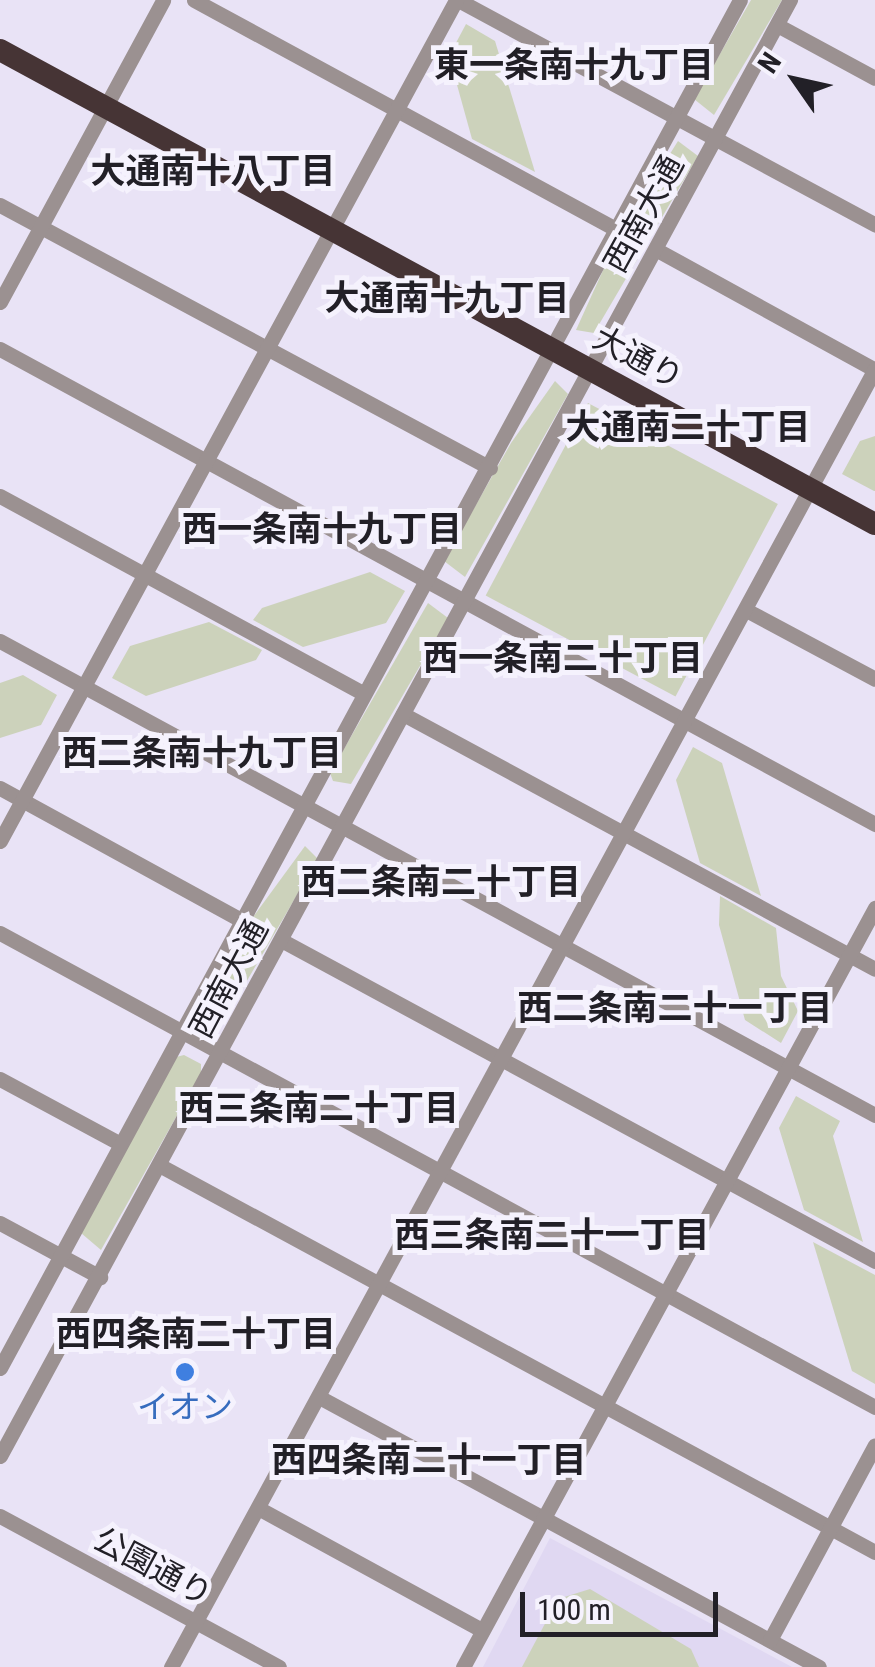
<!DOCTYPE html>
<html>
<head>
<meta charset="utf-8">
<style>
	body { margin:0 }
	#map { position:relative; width:875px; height:1667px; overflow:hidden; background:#e9e3f6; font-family:"Roboto Condensed","Noto Sans JP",sans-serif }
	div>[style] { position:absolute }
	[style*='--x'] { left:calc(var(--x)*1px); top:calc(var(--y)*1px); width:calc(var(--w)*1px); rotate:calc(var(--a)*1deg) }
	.built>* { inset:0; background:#e0d8f2 }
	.green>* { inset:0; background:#ccd2bb; transform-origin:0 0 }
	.minor>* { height:15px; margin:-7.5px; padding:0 7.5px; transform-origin:7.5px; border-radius:7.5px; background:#9b9191 }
	.highway>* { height:22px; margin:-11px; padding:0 11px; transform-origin:11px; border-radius:11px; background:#463435 }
	.dots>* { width:28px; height:28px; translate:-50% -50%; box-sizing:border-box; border:5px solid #f5f2fd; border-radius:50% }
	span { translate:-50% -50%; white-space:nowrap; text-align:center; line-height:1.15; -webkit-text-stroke:10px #f5f2fd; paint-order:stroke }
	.street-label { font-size:32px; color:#222027 }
	.shop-label { font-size:32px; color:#366cbe }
	.neighbourhood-label { font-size:35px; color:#222027; font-weight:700 }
	.north { position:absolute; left:745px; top:30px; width:100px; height:100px; -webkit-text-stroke:8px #f5f2fd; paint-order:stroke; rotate:304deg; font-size:28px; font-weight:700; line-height:40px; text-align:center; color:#222027 }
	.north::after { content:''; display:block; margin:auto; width:35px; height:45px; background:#222027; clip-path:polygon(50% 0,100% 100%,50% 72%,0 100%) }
	.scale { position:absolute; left:520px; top:1592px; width:198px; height:45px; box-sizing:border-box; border:5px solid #222027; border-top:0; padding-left:12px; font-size:30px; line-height:35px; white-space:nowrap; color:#222027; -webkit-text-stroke:8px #f5f2fd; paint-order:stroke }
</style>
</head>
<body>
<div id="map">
	<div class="built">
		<div style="clip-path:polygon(550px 1538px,792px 1667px,483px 1667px)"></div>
	</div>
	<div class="green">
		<div style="clip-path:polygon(751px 0,782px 0,714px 115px,694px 99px)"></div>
		<div style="clip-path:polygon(466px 24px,495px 41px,535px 172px,472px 139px,449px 56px)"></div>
		<div style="clip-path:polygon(678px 141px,698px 156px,594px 333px,576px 330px,619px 235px)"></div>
		<div style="clip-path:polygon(555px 381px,568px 394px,465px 577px,444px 561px,511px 443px)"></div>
		<div style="left:588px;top:403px;width:215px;height:218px;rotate:28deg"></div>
		<div style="clip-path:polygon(875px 436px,875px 491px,874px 491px,842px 474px,860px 441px)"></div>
		<div style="clip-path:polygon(370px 572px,405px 591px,386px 623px,303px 647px,253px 620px,262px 608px)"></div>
		<div style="clip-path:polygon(428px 603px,448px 618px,351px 784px,333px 781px,330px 773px)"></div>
		<div style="clip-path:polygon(209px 622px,262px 650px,256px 660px,146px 696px,112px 678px,130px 646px)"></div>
		<div style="clip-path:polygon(23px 675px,57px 695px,41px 725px,0 738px,0 683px)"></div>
		<div style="clip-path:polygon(693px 747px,722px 763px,761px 896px,700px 863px,676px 780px)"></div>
		<div style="clip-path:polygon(305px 846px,318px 859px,220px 1027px,201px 1010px,248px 924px)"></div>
		<div style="clip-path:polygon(720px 896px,776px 928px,781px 976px,798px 1011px,781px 1043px,745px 1020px,719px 925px)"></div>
		<div style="clip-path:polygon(184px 1055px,201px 1064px,201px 1073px,101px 1250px,81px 1233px,176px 1057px)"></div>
		<div style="clip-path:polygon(796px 1096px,840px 1121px,833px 1136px,863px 1242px,804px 1210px,779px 1128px)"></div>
		<div style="clip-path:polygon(813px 1242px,875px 1275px,875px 1384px,852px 1371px)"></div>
		<div style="clip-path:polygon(590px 1589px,691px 1649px,699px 1667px,522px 1667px,558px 1599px)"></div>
	</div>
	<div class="minor">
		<div style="--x:194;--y:0;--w:480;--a:28.5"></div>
		<div style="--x:458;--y:0;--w:474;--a:28.3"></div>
		<div style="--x:777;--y:25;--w:111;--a:28.4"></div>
		<div style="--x:0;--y:205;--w:556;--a:28.22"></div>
		<div style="--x:657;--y:250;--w:249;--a:28.8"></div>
		<div style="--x:0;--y:302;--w:343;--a:-61.6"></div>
		<div style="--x:0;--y:349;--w:996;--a:28.5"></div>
		<div style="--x:0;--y:496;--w:414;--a:28.5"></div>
		<div style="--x:746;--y:610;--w:146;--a:28.1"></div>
		<div style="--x:0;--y:641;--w:995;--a:28.45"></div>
		<div style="--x:403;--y:714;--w:536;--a:28.38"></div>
		<div style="--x:0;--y:788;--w:275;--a:28.7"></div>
		<div style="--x:0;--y:841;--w:957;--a:-61.53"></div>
		<div style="--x:0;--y:933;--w:995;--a:28.45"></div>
		<div style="--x:281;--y:940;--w:675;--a:28.39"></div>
		<div style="--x:0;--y:1079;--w:135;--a:28.3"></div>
		<div style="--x:159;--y:1165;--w:814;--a:28.39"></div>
		<div style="--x:0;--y:1223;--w:114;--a:28.4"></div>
		<div style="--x:0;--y:1368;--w:1555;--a:-61.59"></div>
		<div style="--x:319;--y:1397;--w:568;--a:28.37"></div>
		<div style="--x:0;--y:1456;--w:1657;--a:-61.52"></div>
		<div style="--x:258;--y:1508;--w:255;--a:28.6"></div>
		<div style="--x:0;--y:1516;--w:317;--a:28.4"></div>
		<div style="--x:770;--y:1640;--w:221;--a:-61.7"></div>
		<div style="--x:171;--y:1667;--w:1477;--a:-61.53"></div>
		<div style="--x:463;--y:1667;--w:864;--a:-61.51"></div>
	</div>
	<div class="highway">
		<div style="--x:0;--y:50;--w:995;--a:28.45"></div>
	</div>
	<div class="dots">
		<div style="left:185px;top:1372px;background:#3f7fe0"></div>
	</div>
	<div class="street-label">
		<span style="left:644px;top:214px;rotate:-61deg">西南大通</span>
		<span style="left:638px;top:358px;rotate:28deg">大通り</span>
		<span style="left:229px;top:979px;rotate:-62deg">西南大通</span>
		<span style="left:153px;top:1567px;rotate:28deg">公園通り</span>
	</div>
	<div class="shop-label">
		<span style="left:185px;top:1407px">イオン</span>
	</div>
	<div class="neighbourhood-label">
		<span style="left:574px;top:66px">東一条南十九丁目</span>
		<span style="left:213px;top:172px">大通南十八丁目</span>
		<span style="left:447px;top:299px">大通南十九丁目</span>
		<span style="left:688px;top:428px">大通南二十丁目</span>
		<span style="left:322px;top:530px">西一条南十九丁目</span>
		<span style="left:563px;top:659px">西一条南二十丁目</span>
		<span style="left:202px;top:754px">西二条南十九丁目</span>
		<span style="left:441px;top:883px">西二条南二十丁目</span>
		<span style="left:675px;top:1009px">西二条南二十一丁目</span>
		<span style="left:319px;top:1109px">西三条南二十丁目</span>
		<span style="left:552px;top:1236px">西三条南二十一丁目</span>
		<span style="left:196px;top:1335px">西四条南二十丁目</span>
		<span style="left:429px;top:1461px">西四条南二十一丁目</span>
	</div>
	<div class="north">N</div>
	<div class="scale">100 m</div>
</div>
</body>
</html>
